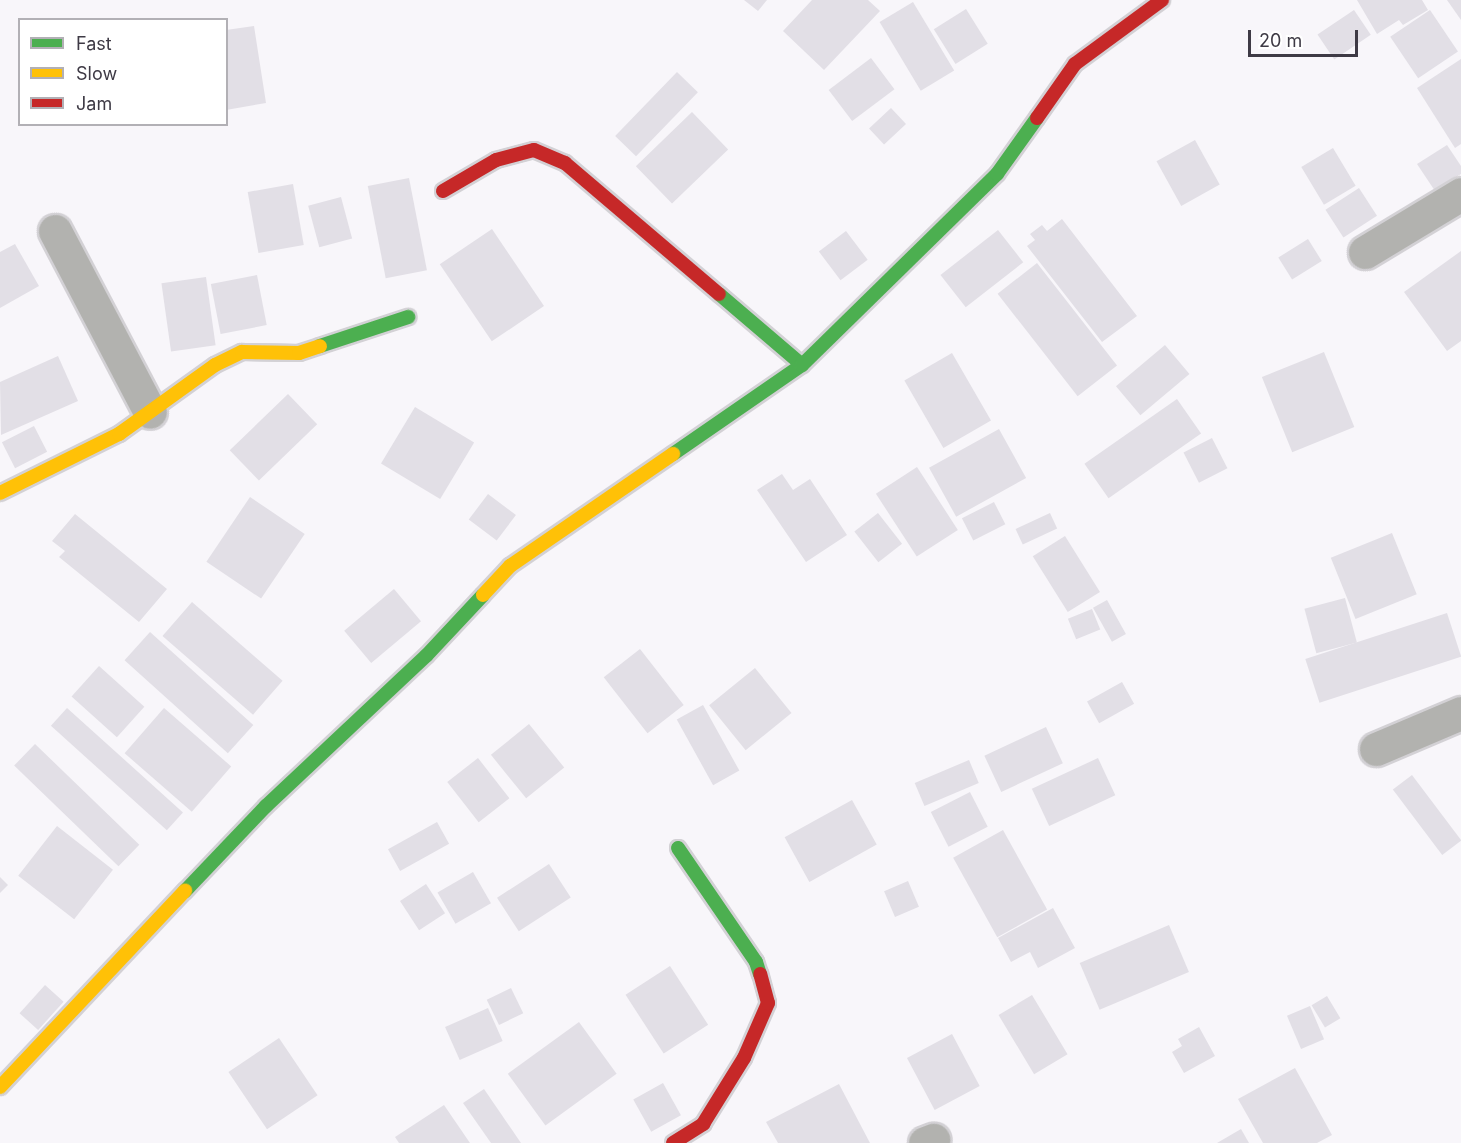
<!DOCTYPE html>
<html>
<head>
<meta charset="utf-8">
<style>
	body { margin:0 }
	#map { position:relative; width:1461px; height:1143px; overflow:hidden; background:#f8f6fa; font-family:Inter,sans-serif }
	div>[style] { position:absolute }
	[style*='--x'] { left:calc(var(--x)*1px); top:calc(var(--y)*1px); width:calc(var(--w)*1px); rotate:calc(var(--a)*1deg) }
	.building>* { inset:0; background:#e2dfe6; transform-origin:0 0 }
	.roads { filter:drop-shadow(2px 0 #d3d1d5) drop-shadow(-2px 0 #d3d1d5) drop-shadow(0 2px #d3d1d5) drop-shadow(0 -2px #d3d1d5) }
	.street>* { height:33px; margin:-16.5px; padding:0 16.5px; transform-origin:16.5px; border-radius:16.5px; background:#b2b2af }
	.fast>* { height:14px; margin:-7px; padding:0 7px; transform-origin:7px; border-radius:7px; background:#4caf50 }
	.slow>* { height:14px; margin:-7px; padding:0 7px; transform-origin:7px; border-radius:7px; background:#ffc107 }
	.jam>* { height:14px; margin:-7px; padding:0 7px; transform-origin:7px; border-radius:7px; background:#c62828 }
	span { translate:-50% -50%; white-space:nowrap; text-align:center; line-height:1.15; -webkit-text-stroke:5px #fff; paint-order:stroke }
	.legend { position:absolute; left:18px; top:18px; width:210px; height:108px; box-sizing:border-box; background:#fff; border:2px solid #b2b0b5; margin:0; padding:8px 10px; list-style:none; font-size:18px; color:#3e3a45 }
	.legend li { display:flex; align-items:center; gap:12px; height:30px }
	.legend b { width:30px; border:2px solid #b2b0b5 }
	.scale { position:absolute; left:1248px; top:30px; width:110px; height:27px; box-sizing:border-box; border:3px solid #3e3a45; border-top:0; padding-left:8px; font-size:18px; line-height:21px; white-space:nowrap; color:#3e3a45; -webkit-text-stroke:4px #fff; paint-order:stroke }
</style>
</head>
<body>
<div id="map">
	<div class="building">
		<div style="clip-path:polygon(744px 0,767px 0,758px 11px)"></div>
		<div style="clip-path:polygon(812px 0,868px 0,880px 11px,824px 70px,783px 31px)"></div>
		<div style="clip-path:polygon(1357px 0,1422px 0,1428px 10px,1403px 25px,1399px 20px,1377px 34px)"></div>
		<div style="clip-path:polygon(1447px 0,1461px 0,1461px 20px)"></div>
		<div style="left:913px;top:2px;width:80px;height:39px;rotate:59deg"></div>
		<div style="left:966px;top:9px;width:41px;height:38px;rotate:58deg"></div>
		<div style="left:1354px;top:10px;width:30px;height:44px;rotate:56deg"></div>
		<div style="left:1430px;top:10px;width:50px;height:48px;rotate:56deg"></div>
		<div style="clip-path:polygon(254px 26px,266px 103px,226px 110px,226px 30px)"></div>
		<div style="left:871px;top:58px;width:39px;height:53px;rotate:53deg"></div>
		<div style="clip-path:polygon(1461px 59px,1461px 144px,1455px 148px,1417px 88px)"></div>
		<div style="left:677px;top:72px;width:29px;height:89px;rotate:44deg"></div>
		<div style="left:891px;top:108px;width:22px;height:30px;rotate:47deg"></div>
		<div style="left:692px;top:112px;width:52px;height:78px;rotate:46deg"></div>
		<div style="left:1195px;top:140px;width:51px;height:44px;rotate:61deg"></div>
		<div style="clip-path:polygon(1447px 145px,1461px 166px,1461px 174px,1435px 191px,1417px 164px)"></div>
		<div style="left:1333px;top:148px;width:44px;height:37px;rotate:59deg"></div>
		<div style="left:409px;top:178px;width:94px;height:42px;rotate:79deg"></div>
		<div style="left:293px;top:184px;width:62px;height:46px;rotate:80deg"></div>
		<div style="left:1359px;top:188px;width:33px;height:40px;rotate:57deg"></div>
		<div style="left:341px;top:197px;width:43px;height:34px;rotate:75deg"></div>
		<div style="clip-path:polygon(1062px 219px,1137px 316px,1102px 342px,1027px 246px,1035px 240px,1030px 234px,1042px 225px,1047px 231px)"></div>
		<div style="left:492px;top:229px;width:93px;height:63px;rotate:56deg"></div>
		<div style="left:998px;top:230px;width:41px;height:73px;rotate:52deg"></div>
		<div style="left:846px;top:231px;width:36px;height:34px;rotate:53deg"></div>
		<div style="left:1308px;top:239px;width:26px;height:35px;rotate:58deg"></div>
		<div style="clip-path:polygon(15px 244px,39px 286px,0 308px,0 252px)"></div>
		<div style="clip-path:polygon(1461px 251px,1461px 341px,1447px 351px,1404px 292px)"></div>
		<div style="left:1037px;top:263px;width:130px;height:50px;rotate:52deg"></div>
		<div style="left:257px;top:275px;width:51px;height:47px;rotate:79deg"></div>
		<div style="left:206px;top:277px;width:69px;height:45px;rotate:82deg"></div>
		<div style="left:1165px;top:345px;width:38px;height:64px;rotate:50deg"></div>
		<div style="left:1324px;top:352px;width:81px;height:67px;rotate:68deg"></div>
		<div style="left:952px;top:353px;width:78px;height:55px;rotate:60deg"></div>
		<div style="clip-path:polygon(58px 356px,78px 401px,1px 435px,0 382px)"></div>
		<div style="left:288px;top:394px;width:42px;height:81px;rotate:46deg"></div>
		<div style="left:1177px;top:399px;width:42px;height:113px;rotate:55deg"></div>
		<div style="left:415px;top:407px;width:69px;height:66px;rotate:31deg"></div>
		<div style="left:34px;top:426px;width:29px;height:36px;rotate:63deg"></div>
		<div style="left:999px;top:429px;width:56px;height:80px;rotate:61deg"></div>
		<div style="left:1212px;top:438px;width:34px;height:32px;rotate:63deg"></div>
		<div style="left:917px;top:467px;width:75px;height:49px;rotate:57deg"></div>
		<div style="clip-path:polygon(782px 474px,793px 490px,810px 479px,847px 535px,806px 562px,757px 490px)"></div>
		<div style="left:488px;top:494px;width:35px;height:32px;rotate:37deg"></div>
		<div style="left:250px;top:497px;width:66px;height:78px;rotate:34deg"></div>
		<div style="left:994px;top:502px;width:25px;height:36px;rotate:63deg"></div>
		<div style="left:878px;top:513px;width:39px;height:30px;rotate:52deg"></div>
		<div style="left:1050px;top:513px;width:17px;height:38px;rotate:65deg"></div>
		<div style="clip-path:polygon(75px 514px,167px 589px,139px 622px,59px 557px,65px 551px,52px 541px)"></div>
		<div style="left:1392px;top:533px;width:66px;height:66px;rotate:68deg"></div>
		<div style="left:1065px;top:536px;width:66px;height:38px;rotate:58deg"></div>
		<div style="left:394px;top:589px;width:42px;height:65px;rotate:50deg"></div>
		<div style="left:1345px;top:598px;width:46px;height:42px;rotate:75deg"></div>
		<div style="left:1107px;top:600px;width:39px;height:16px;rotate:61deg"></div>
		<div style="left:192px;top:602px;width:120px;height:45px;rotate:41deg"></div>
		<div style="left:1092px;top:609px;width:22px;height:26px;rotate:68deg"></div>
		<div style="left:1447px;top:613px;width:46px;height:149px;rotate:72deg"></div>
		<div style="left:150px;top:632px;width:139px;height:38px;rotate:42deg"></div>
		<div style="left:640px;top:649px;width:71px;height:46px;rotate:52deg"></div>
		<div style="left:99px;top:666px;width:61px;height:41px;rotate:42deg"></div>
		<div style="left:755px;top:668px;width:58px;height:59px;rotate:51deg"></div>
		<div style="left:1122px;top:682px;width:25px;height:40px;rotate:61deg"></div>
		<div style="left:703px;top:705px;width:75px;height:30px;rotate:61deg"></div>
		<div style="left:67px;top:708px;width:156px;height:24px;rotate:42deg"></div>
		<div style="left:164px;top:708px;width:89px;height:60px;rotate:41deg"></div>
		<div style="left:529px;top:724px;width:56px;height:49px;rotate:51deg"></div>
		<div style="left:1046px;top:727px;width:40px;height:68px;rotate:65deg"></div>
		<div style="left:35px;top:744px;width:145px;height:30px;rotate:44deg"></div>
		<div style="left:478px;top:758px;width:51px;height:39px;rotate:52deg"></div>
		<div style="left:1098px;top:758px;width:41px;height:73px;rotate:65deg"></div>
		<div style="left:969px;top:760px;width:25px;height:59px;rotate:67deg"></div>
		<div style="left:1412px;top:775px;width:82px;height:24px;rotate:53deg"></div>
		<div style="left:970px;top:792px;width:39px;height:44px;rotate:63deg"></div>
		<div style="left:852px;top:800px;width:51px;height:77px;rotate:61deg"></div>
		<div style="left:437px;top:822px;width:25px;height:56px;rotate:61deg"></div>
		<div style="left:57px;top:826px;width:71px;height:63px;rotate:38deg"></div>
		<div style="left:1003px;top:830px;width:91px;height:57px;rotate:61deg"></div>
		<div style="left:549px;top:864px;width:40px;height:62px;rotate:57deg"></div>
		<div style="left:473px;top:872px;width:36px;height:41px;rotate:60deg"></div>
		<div style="clip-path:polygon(0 877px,8px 885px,0 893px)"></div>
		<div style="left:908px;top:881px;width:28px;height:26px;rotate:67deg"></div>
		<div style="left:426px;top:884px;width:35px;height:31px;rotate:57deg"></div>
		<div style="clip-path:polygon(1053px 908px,1075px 948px,1038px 968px,1030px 952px,1011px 962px,998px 938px)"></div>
		<div style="left:1169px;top:925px;width:51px;height:97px;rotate:67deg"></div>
		<div style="left:670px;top:966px;width:70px;height:53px;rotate:57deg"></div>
		<div style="left:45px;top:985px;width:25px;height:38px;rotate:42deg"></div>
		<div style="left:511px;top:988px;width:28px;height:27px;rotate:64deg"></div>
		<div style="left:1032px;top:995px;width:69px;height:39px;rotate:59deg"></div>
		<div style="left:1327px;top:996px;width:26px;height:18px;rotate:59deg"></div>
		<div style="left:1310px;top:1006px;width:36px;height:25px;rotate:67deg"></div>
		<div style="left:488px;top:1008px;width:36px;height:47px;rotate:66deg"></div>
		<div style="left:579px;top:1022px;width:64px;height:88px;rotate:54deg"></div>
		<div style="clip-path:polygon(1199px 1027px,1215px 1056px,1184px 1073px,1172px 1052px,1182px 1046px,1178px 1039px)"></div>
		<div style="left:952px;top:1034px;width:59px;height:51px;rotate:62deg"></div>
		<div style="left:279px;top:1038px;width:69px;height:61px;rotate:56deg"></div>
		<div style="clip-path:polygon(1295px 1068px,1332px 1135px,1317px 1143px,1263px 1143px,1238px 1099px)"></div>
		<div style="left:663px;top:1083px;width:37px;height:34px;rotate:61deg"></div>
		<div style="clip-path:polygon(839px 1084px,870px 1143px,778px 1143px,766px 1122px)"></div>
		<div style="clip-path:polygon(484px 1089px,521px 1143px,491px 1143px,463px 1103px)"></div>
		<div style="clip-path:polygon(444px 1105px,470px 1143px,399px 1143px,395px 1137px)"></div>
		<div style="clip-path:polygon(1241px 1129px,1249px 1143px,1217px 1143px)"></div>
	</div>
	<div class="roads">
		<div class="street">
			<div style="--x:55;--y:231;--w:204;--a:62.3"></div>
			<div style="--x:1365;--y:252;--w:112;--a:-31.1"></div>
			<div style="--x:1376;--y:749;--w:92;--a:-23"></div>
			<div style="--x:925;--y:1143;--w:9;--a:-21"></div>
		</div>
		<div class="fast">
			<div style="--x:719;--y:294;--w:109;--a:40.5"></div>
			<div style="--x:320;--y:346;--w:93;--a:-18.2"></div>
			<div style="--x:673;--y:454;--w:157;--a:-34.6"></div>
			<div style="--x:802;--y:365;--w:273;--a:-44.4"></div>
			<div style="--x:997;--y:174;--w:69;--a:-54.5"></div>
			<div style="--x:678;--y:848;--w:138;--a:55.6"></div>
			<div style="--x:756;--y:962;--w:13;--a:72"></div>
			<div style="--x:185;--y:891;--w:117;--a:-46.4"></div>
			<div style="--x:266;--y:806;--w:219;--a:-43.2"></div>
			<div style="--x:426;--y:656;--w:83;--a:-46.9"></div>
		</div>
		<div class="slow">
			<div style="--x:0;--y:493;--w:133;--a:-26.4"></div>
			<div style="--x:119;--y:434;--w:118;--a:-35.7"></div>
			<div style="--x:215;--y:365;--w:30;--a:-26"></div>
			<div style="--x:242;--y:352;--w:57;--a:1"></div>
			<div style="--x:299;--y:353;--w:22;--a:-18"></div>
			<div style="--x:483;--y:595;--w:40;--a:-47"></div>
			<div style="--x:510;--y:566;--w:198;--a:-34.5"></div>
			<div style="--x:0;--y:1087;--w:270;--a:-46.7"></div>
		</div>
		<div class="jam">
			<div style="--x:1037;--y:118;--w:66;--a:-54.9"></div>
			<div style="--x:1075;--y:64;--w:108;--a:-36.3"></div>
			<div style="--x:443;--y:191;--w:61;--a:-30.3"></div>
			<div style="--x:496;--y:160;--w:39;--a:-15"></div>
			<div style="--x:534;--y:150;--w:34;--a:23"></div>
			<div style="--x:565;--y:163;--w:202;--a:40.4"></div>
			<div style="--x:673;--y:1143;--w:36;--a:-32"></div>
			<div style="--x:703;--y:1124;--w:78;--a:-58.2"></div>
			<div style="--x:744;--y:1058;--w:60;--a:-66.4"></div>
			<div style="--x:768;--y:1003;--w:30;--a:-105"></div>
		</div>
	</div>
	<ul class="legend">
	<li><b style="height:8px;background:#4caf50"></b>Fast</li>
	<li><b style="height:8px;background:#ffc107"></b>Slow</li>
	<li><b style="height:8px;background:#c62828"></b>Jam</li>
	</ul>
	<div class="scale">20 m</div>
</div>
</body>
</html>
